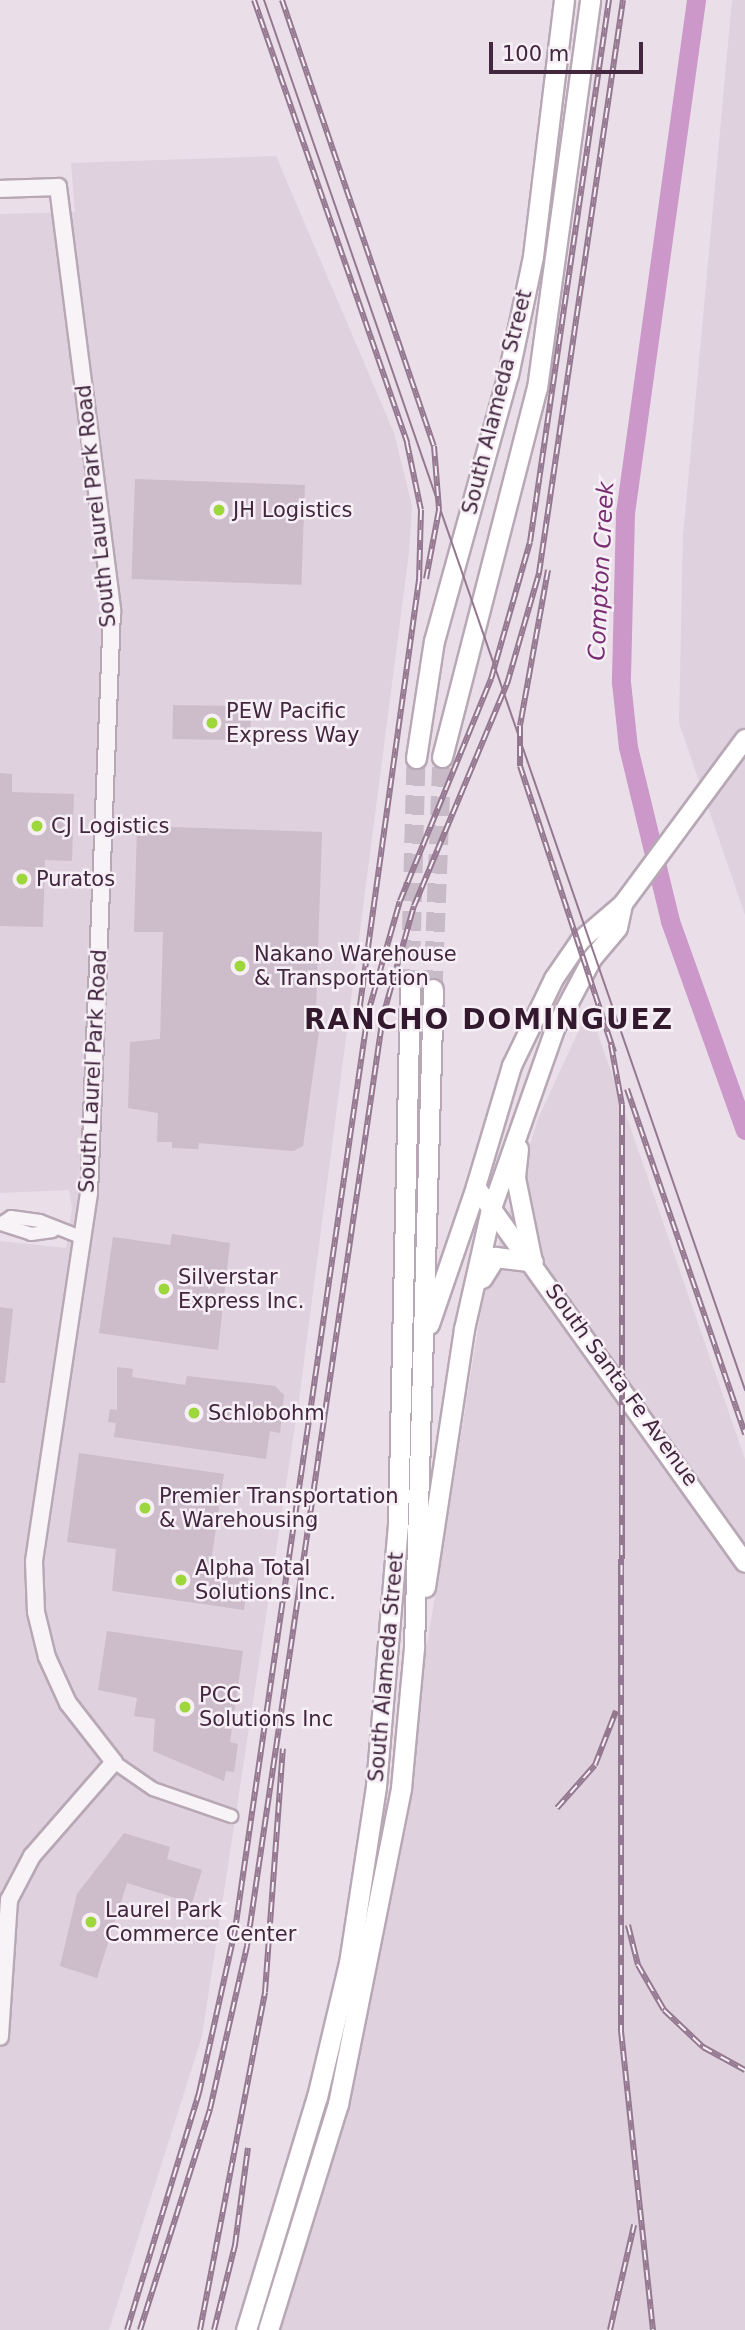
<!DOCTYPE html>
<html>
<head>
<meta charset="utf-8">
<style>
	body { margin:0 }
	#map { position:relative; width:745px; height:2330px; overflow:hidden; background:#eadfe8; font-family:"DejaVu Sans",sans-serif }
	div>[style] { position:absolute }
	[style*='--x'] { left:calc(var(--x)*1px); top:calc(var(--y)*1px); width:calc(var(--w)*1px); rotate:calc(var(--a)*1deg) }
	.built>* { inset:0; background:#dfd1dd }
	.river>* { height:19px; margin:-9.5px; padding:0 9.5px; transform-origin:9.5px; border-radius:9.5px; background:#cc98ca }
	.building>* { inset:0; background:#cdbcca; transform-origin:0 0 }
	.primary-tunnel>* { height:19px; margin-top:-9.5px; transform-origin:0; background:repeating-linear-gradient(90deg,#c8bac6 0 19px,transparent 0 29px) }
	.roads { filter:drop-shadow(2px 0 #b8a8b5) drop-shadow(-2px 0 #b8a8b5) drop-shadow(0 2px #b8a8b5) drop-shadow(0 -2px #b8a8b5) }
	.minor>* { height:12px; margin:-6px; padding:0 6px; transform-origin:6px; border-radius:6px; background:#f8f3f7 }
	.tertiary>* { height:16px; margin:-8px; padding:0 8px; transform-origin:8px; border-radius:8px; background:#f8f3f7 }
	.secondary>* { height:18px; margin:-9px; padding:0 9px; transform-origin:9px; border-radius:9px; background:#fff }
	.primary>* { height:19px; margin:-9.5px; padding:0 9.5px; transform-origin:9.5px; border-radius:9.5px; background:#fff }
	.tram>* { height:2px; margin:-1px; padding:0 1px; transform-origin:1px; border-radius:1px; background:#947890 }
	.rail>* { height:6px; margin-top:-3px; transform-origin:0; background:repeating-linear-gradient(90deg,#f7eff6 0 10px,#947890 0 20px); box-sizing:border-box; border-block:2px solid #947890 }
	.dots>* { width:19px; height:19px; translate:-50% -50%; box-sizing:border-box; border:4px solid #f7eff6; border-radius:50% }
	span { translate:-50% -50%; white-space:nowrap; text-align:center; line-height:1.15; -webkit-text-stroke:5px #f7eff6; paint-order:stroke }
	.street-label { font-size:21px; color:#42273e }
	.poi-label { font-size:21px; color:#42273e }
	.left { translate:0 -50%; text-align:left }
	.water-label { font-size:23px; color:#792e73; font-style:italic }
	.district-label { font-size:28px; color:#33192e; font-weight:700; letter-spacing:2px }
	.scale { position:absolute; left:489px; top:42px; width:154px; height:32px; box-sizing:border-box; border:4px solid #42273e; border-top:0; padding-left:9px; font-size:21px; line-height:24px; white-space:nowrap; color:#42273e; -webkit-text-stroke:5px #f7eff6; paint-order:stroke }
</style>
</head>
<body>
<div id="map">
	<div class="built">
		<div style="clip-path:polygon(732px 0,745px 0,745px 915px,679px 723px,683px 536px)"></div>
		<div style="clip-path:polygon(276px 156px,394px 433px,412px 506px,409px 553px,299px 1400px,202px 2036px,109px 2330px,0 2330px,0 1241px,66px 1248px,72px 1208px,69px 1190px,0 1193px,0 214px,75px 212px,71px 163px)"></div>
		<div style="clip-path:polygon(589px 1008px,745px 1459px,745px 2330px,277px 2330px,367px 2018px,484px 1292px,538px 1119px)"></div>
	</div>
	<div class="river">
		<div style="--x:696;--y:0;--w:518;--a:97.88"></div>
		<div style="--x:625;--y:513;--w:169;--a:91.4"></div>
		<div style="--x:621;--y:682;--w:65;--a:83.9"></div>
		<div style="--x:628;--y:747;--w:179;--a:76.4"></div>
		<div style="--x:670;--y:921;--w:222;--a:70.3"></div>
	</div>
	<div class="building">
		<div style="left:135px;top:479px;width:170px;height:100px;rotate:2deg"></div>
		<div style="left:173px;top:705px;width:78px;height:34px;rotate:1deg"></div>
		<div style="clip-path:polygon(0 773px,12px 774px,12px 792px,74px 794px,72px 861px,45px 860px,43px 927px,0 926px)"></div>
		<div style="clip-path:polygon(137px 826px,322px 832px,316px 1010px,322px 1010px,303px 1146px,293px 1151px,199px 1143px,198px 1149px,172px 1148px,172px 1142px,157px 1142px,158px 1113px,128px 1108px,130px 1042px,160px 1039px,163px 932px,134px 932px)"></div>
		<div style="clip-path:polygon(172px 1234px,230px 1243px,218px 1350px,99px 1333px,113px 1237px,170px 1245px)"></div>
		<div style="clip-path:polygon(0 1307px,13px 1309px,5px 1383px,0 1383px)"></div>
		<div style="clip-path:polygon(117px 1367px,133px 1369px,132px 1377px,185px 1385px,187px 1376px,275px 1386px,284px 1395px,280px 1433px,270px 1431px,266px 1459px,114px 1437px,116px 1423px,108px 1422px,110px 1409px,117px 1410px)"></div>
		<div style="clip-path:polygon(79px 1453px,224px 1474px,211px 1562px,250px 1569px,244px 1610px,112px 1591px,116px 1549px,67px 1542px)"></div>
		<div style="clip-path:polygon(107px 1631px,243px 1651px,230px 1742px,238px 1744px,234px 1772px,226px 1771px,224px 1781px,153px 1751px,155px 1719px,134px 1716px,137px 1698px,98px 1690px)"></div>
		<div style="clip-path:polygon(124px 1833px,170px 1847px,167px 1859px,202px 1870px,192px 1903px,127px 1883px,97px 1978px,60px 1966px,77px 1894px)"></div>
	</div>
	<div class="primary-tunnel">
		<div style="--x:410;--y:988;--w:230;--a:-88.5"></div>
		<div style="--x:433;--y:989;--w:232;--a:-87.8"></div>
	</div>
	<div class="roads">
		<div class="minor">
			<div style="--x:0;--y:1224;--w:13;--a:-32"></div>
			<div style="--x:11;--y:1217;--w:29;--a:8"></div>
			<div style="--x:40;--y:1221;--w:46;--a:21.6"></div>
			<div style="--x:1;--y:1224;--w:32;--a:18"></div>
			<div style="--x:31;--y:1234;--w:22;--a:-8"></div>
			<div style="--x:114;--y:1762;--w:47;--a:34.7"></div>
			<div style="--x:153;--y:1789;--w:83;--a:19.1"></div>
		</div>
		<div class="tertiary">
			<div style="--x:0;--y:189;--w:58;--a:-2"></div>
			<div style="--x:58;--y:187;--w:427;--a:82.7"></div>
			<div style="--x:112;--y:611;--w:582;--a:92.26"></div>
			<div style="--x:89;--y:1193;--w:373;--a:98.5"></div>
			<div style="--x:34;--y:1562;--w:50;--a:87.7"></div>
			<div style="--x:36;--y:1612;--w:46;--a:76.3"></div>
			<div style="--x:47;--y:1657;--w:51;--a:65.5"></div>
			<div style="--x:68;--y:1703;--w:75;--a:52.1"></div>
			<div style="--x:114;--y:1762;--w:125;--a:131.1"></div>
			<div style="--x:32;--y:1856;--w:50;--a:117.6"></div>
			<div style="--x:9;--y:1900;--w:137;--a:93.8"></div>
		</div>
		<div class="secondary">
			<div style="--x:745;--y:739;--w:205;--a:126.5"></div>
			<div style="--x:623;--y:904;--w:57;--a:139.3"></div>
			<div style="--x:580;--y:941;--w:46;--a:124.4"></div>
			<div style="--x:554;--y:979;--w:97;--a:115.8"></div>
			<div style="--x:512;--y:1066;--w:126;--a:106.6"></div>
			<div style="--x:476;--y:1187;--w:462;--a:54.4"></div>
			<div style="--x:519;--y:1149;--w:29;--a:96"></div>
			<div style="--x:516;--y:1178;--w:86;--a:78.6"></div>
			<div style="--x:490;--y:1214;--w:196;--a:-70.6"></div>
			<div style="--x:555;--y:1029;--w:79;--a:-62.1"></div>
			<div style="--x:592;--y:959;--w:40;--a:-50"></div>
			<div style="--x:618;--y:928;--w:25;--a:-78"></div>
		</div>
		<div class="primary">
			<div style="--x:442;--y:757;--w:381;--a:-75.6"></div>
			<div style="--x:537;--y:388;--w:392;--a:-82.2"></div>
			<div style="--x:416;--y:758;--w:118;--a:-81.3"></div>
			<div style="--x:434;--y:641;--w:276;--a:-74.5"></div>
			<div style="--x:508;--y:375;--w:122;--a:-78.1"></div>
			<div style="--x:533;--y:256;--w:258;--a:-83.1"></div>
			<div style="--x:482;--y:1278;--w:25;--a:-58"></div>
			<div style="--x:495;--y:1257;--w:38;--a:7"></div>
			<div style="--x:429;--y:1324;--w:145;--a:-71.1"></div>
			<div style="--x:425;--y:1587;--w:261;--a:-81.4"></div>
			<div style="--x:464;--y:1329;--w:118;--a:-77.3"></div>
			<div style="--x:246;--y:2330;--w:244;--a:-73.1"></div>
			<div style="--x:317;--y:2097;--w:138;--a:-76.6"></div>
			<div style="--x:349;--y:1963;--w:179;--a:-81.3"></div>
			<div style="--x:376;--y:1786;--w:262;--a:-85.2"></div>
			<div style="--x:398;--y:1525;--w:537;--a:-88.72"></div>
			<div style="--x:268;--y:2330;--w:237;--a:-72.8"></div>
			<div style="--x:338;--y:2104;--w:322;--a:-78.7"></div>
			<div style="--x:401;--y:1788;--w:142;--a:-84.7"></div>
			<div style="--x:414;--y:1647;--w:658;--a:-88.35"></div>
		</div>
	</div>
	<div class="tram">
		<div style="--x:264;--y:0;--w:1471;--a:70.91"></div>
	</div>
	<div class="rail">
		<div style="--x:254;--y:0;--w:469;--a:70.9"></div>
		<div style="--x:407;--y:443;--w:68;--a:78.2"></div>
		<div style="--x:421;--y:510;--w:70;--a:91.6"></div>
		<div style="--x:419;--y:580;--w:436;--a:97.9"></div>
		<div style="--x:282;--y:0;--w:471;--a:71.2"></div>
		<div style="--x:434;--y:446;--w:64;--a:85.5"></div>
		<div style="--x:439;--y:510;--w:70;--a:100.7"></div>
		<div style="--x:548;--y:570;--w:158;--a:100.2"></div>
		<div style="--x:520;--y:726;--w:40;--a:90"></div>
		<div style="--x:520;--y:766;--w:301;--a:71.8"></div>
		<div style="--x:611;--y:1045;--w:61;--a:79.6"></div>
		<div style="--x:622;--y:1105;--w:926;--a:90.06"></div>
		<div style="--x:621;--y:2031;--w:301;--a:83.9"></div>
		<div style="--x:627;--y:1089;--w:365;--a:71.1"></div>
		<div style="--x:557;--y:1808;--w:57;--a:-48.5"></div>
		<div style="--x:595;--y:1765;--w:58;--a:-68.7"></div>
		<div style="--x:628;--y:1925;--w:41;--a:76"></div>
		<div style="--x:638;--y:1965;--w:52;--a:60"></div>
		<div style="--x:664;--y:2010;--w:54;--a:43.5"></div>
		<div style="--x:703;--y:2047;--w:48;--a:28.7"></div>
		<div style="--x:127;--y:2330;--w:248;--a:-73.1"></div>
		<div style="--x:199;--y:2093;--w:167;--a:-77.5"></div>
		<div style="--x:235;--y:1930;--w:927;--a:-81.75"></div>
		<div style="--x:368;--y:1013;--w:116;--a:-74.1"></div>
		<div style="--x:400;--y:901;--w:240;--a:-67.7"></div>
		<div style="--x:491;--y:679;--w:142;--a:-74.1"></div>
		<div style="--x:530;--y:542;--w:548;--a:-81.71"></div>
		<div style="--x:140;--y:2330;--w:232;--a:-72.4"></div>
		<div style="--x:210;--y:2109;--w:167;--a:-77.2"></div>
		<div style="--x:247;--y:1946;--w:940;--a:-81.68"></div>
		<div style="--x:383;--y:1016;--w:114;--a:-74.3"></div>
		<div style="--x:414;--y:906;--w:241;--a:-67.3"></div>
		<div style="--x:507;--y:684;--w:116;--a:-73.9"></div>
		<div style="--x:539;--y:573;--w:579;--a:-81.66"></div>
		<div style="--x:200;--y:2330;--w:344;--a:-79.1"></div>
		<div style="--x:265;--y:1992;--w:244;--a:-85.8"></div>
		<div style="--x:214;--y:2330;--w:88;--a:-76.1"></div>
		<div style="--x:235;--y:2245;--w:98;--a:-82.4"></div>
		<div style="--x:610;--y:2330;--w:108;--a:-77.1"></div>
	</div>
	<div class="dots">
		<div style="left:219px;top:510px;background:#9dd73c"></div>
		<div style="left:212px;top:723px;background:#9dd73c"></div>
		<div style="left:37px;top:826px;background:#9dd73c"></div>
		<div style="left:22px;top:879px;background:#9dd73c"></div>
		<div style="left:240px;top:966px;background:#9dd73c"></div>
		<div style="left:164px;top:1289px;background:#9dd73c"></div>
		<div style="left:194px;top:1413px;background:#9dd73c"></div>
		<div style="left:145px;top:1508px;background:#9dd73c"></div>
		<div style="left:181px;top:1580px;background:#9dd73c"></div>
		<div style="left:185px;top:1707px;background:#9dd73c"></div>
		<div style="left:91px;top:1922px;background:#9dd73c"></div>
	</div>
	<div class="street-label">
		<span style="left:497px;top:402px;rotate:-76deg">South Alameda Street</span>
		<span style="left:96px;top:506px;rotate:-96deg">South Laurel Park Road</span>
		<span style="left:93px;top:1071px;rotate:-87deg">South Laurel Park Road</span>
		<span style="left:622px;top:1385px;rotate:54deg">South Santa Fe Avenue</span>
		<span style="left:386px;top:1667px;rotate:-85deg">South Alameda Street</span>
	</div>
	<div class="poi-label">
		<span class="left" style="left:233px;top:510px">JH Logistics</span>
		<span class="left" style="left:226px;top:723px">PEW Pacific<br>Express Way</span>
		<span class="left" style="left:51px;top:826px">CJ Logistics</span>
		<span class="left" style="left:36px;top:879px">Puratos</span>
		<span class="left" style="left:254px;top:966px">Nakano Warehouse<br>&amp; Transportation</span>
		<span class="left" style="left:178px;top:1289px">Silverstar<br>Express Inc.</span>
		<span class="left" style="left:208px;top:1413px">Schlobohm</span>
		<span class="left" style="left:159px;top:1508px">Premier Transportation<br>&amp; Warehousing</span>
		<span class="left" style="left:195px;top:1580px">Alpha Total<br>Solutions Inc.</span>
		<span class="left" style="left:199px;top:1707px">PCC<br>Solutions Inc</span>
		<span class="left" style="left:105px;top:1922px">Laurel Park<br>Commerce Center</span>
	</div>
	<div class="water-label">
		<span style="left:601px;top:571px;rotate:-87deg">Compton Creek</span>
	</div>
	<div class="district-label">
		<span style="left:489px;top:1020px">RANCHO DOMINGUEZ</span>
	</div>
	<div class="scale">100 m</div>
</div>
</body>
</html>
